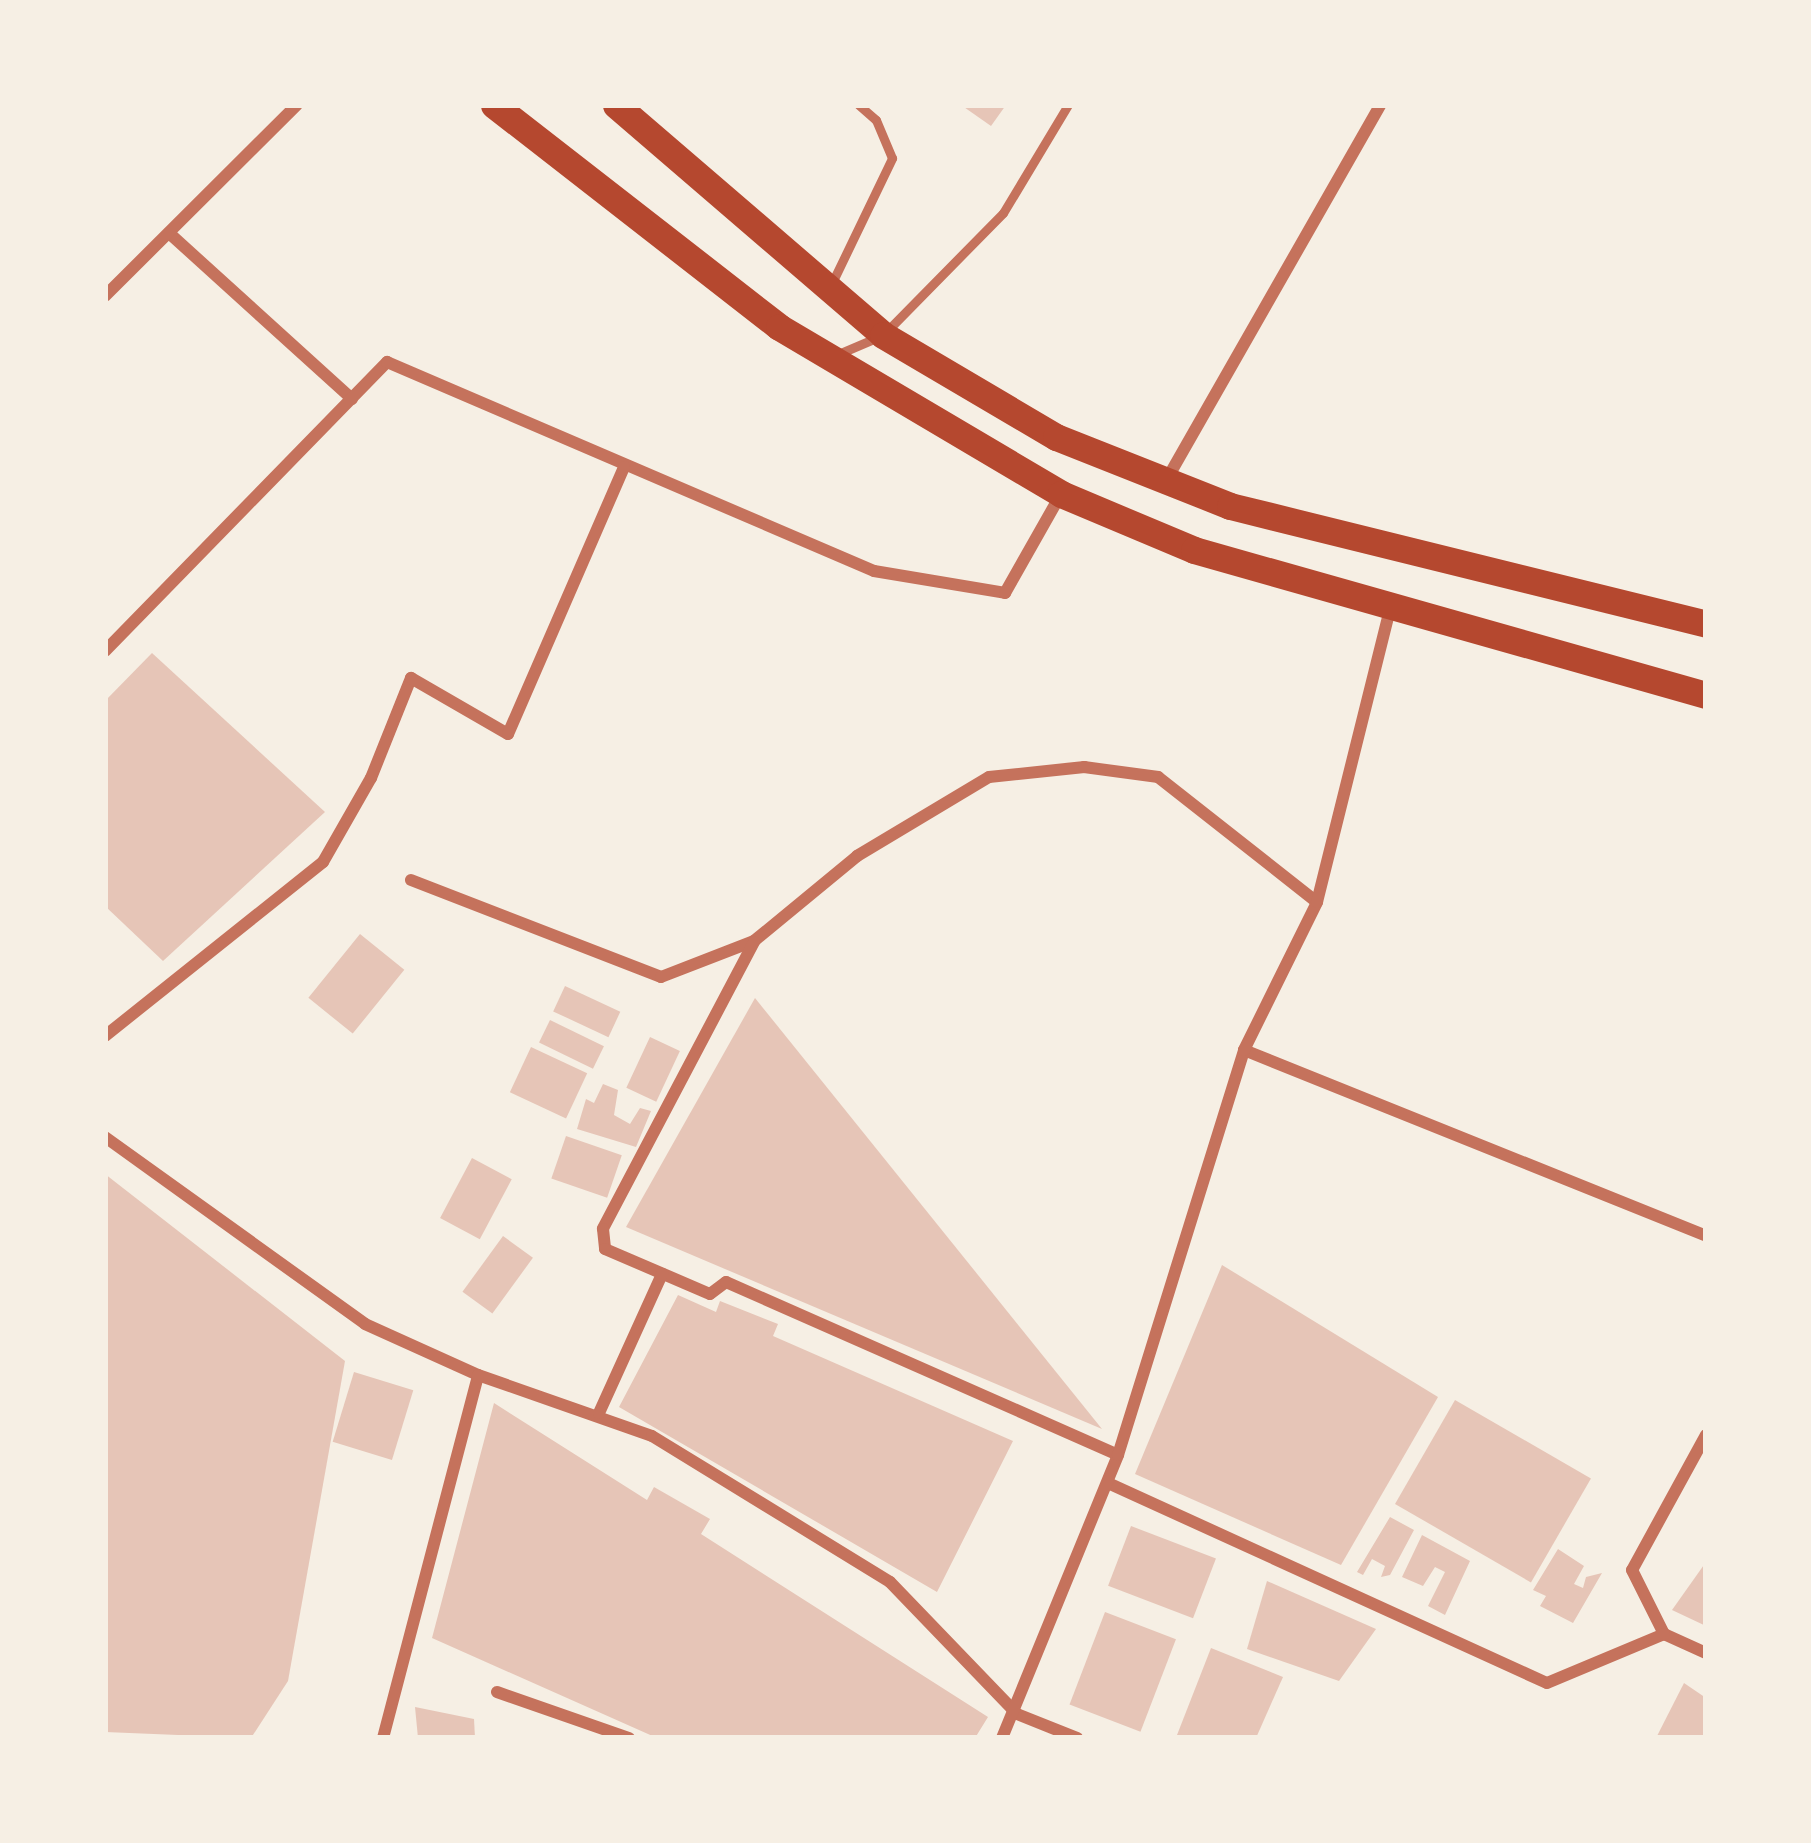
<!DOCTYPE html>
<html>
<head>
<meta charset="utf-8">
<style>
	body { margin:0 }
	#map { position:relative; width:1811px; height:1843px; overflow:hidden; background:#f6efe4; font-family:"Exo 2",sans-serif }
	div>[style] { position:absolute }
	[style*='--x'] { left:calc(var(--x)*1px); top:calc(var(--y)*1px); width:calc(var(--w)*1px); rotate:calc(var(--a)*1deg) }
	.building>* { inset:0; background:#e6c5b7; transform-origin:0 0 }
	.service>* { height:9px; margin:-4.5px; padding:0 4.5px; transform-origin:4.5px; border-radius:4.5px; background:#c5725c }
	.minor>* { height:12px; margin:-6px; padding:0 6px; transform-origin:6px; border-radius:6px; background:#c5725c }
	.primary>* { height:27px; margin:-13.5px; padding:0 13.5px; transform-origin:13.5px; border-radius:13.5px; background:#b5482f }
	span { translate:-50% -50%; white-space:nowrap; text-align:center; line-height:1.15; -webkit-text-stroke:12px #f6efe4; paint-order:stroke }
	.frame { position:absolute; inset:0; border:108px solid #f6efe4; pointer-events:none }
</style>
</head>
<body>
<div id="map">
	<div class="building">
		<div style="clip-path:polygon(961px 105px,1006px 105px,991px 126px)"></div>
		<div style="clip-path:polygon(152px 653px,325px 812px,163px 961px,105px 906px,105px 701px)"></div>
		<div style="left:360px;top:934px;width:57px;height:82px;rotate:39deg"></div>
		<div style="left:565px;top:986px;width:61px;height:28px;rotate:25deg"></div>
		<div style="clip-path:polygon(755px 998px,1102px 1429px,626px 1227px)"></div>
		<div style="left:550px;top:1020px;width:60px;height:25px;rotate:26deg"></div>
		<div style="left:650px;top:1037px;width:33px;height:56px;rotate:25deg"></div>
		<div style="left:531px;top:1047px;width:62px;height:50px;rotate:25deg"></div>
		<div style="clip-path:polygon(603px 1084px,618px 1090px,614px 1115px,630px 1124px,640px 1108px,651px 1111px,636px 1147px,577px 1129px,586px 1099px,594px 1103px)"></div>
		<div style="left:566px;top:1136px;width:59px;height:45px;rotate:19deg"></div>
		<div style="left:472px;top:1158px;width:45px;height:68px;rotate:28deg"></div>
		<div style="clip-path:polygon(105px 1174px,345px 1361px,288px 1681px,251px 1738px,105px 1732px)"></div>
		<div style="left:503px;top:1236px;width:37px;height:69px;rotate:36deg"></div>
		<div style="clip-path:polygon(1222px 1265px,1438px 1397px,1341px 1565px,1135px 1474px)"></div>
		<div style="clip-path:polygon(678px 1295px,716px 1312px,720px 1301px,778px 1324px,773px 1336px,1013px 1441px,937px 1592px,619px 1407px)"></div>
		<div style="left:354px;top:1372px;width:62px;height:73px;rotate:17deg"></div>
		<div style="left:1455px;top:1400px;width:157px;height:120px;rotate:30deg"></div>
		<div style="clip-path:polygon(494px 1403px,647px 1500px,654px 1487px,710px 1519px,701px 1534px,988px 1717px,975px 1738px,657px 1738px,432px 1638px)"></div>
		<div style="clip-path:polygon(1390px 1517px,1414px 1530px,1390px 1575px,1381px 1577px,1385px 1566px,1372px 1559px,1363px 1575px,1357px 1572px)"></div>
		<div style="left:1131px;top:1526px;width:91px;height:64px;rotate:21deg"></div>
		<div style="clip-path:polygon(1422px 1535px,1470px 1561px,1445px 1615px,1428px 1606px,1445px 1572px,1435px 1567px,1423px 1586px,1402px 1577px)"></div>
		<div style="clip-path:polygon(1558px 1549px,1584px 1566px,1574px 1584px,1583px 1588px,1586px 1577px,1602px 1573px,1573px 1623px,1540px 1606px,1546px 1596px,1533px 1590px)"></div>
		<div style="clip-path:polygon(1706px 1562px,1706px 1626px,1672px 1610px)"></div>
		<div style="clip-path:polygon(1267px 1581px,1376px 1629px,1339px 1681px,1247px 1649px)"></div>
		<div style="left:1105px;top:1612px;width:76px;height:99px;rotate:21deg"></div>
		<div style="clip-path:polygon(1211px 1648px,1283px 1677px,1256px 1738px,1177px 1735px)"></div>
		<div style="clip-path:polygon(1684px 1683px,1706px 1698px,1706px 1738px,1656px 1738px)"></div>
		<div style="clip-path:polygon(415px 1707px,474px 1719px,475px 1738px,418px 1738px)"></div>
	</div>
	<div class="service">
		<div style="--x:831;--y:285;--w:141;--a:-64.3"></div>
		<div style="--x:892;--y:158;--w:41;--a:-112.8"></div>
		<div style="--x:876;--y:120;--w:23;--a:-139"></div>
		<div style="--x:836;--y:355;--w:51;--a:-23.1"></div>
		<div style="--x:883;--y:335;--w:171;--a:-45.5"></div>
		<div style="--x:1003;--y:213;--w:126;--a:-59"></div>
	</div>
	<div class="minor">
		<div style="--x:169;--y:233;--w:247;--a:42.2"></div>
		<div style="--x:105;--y:296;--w:271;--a:-44.9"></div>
		<div style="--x:1167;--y:479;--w:430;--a:-60.3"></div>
		<div style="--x:105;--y:651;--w:404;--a:-45.7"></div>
		<div style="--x:387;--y:362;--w:530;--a:23.23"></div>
		<div style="--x:874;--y:571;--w:133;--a:9.5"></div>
		<div style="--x:1005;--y:593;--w:114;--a:-60.5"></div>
		<div style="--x:411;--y:880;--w:268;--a:21.2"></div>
		<div style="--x:661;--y:977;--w:100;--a:-21.2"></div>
		<div style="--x:754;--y:941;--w:134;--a:-39.5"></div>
		<div style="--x:857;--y:856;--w:154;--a:-30.9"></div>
		<div style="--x:989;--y:777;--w:96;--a:-6"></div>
		<div style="--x:1084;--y:767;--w:75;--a:7.7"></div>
		<div style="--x:1158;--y:777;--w:202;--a:38.2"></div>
		<div style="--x:754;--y:942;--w:324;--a:117.8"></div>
		<div style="--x:603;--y:1229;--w:20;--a:84"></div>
		<div style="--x:605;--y:1249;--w:114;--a:23.2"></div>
		<div style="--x:710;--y:1294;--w:20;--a:-37"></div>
		<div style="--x:726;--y:1282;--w:428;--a:23.8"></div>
		<div style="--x:105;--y:1036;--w:279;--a:-38.6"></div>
		<div style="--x:323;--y:862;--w:97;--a:-60.3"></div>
		<div style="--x:371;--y:778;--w:108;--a:-68.2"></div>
		<div style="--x:411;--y:678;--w:112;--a:30"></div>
		<div style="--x:508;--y:734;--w:291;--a:-66.5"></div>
		<div style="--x:1244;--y:1050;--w:498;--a:21.9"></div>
		<div style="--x:105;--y:1137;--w:320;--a:35.7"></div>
		<div style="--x:365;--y:1324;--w:124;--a:24.3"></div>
		<div style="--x:478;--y:1375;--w:184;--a:19.3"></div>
		<div style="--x:652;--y:1436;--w:279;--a:31.5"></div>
		<div style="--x:890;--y:1582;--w:183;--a:46.1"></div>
		<div style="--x:1017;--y:1714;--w:65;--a:21.8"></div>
		<div style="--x:599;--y:1413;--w:153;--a:-65.6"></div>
		<div style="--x:1706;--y:1435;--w:154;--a:118.7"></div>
		<div style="--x:1632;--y:1570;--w:72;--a:63.4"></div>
		<div style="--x:1664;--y:1634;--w:46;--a:24.3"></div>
		<div style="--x:1108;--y:1483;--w:482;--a:24.5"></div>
		<div style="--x:1547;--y:1683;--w:127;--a:-22.7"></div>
		<div style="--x:497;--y:1692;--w:140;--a:19.2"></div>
		<div style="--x:383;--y:1738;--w:375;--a:-75.3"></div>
		<div style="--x:1002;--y:1738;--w:306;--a:-67.7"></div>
		<div style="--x:1118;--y:1455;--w:424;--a:-72.7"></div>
		<div style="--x:1244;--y:1050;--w:165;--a:-63.7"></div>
		<div style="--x:1317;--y:902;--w:302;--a:-76"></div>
	</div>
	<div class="primary">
		<div style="--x:494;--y:105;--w:361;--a:37.9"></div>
		<div style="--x:779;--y:327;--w:328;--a:30.6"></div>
		<div style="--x:1061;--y:494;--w:144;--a:22.8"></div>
		<div style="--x:1194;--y:550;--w:532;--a:15.81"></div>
		<div style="--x:616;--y:105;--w:352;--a:40.7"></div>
		<div style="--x:883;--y:335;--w:201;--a:30.5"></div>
		<div style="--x:1056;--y:437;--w:187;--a:21.6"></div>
		<div style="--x:1230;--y:506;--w:490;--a:13.9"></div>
	</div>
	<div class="frame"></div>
</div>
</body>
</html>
